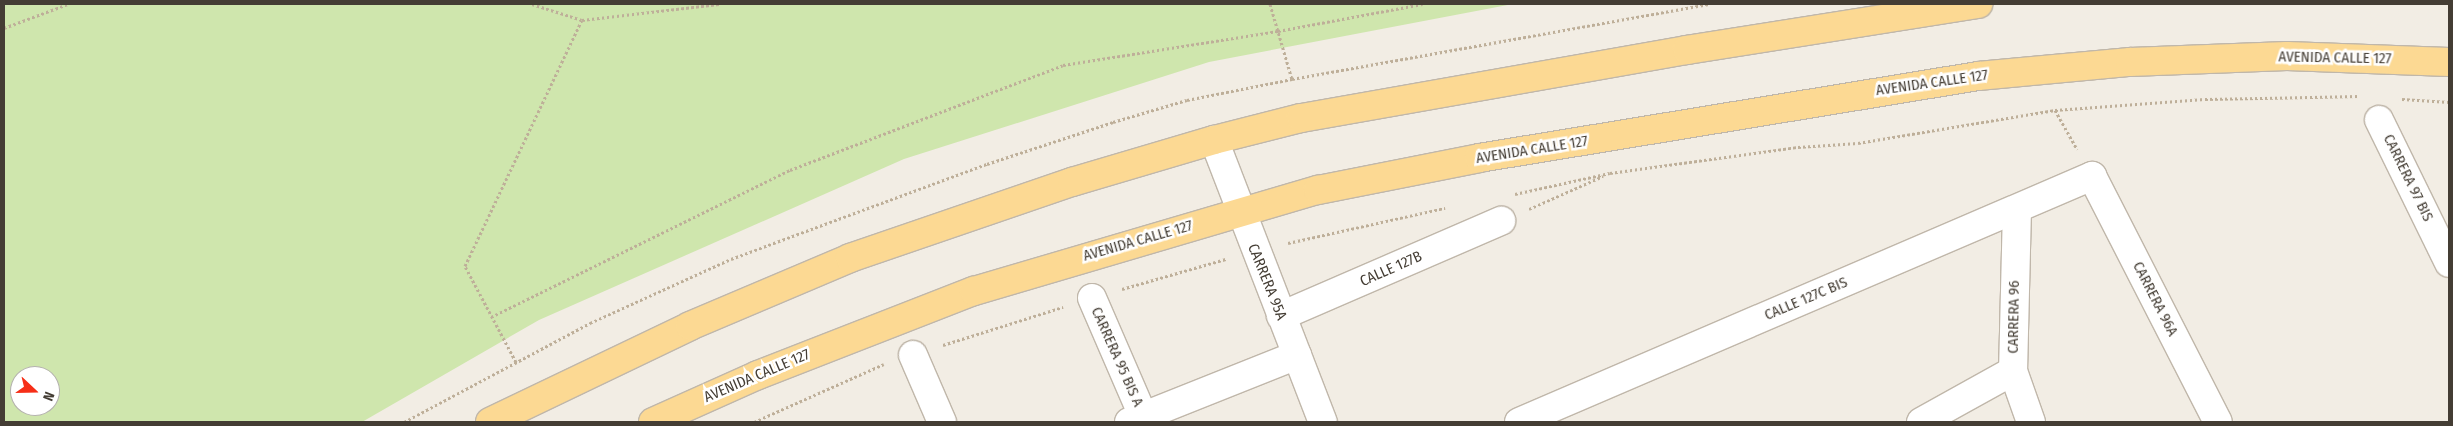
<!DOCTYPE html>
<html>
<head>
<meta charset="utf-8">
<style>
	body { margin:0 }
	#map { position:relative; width:2453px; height:426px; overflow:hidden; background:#f2ede4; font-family:"Fira Sans Condensed",sans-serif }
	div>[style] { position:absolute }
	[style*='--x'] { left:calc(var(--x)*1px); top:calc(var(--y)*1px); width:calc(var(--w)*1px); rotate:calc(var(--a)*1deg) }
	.green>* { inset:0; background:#cfe6ad }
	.path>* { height:3px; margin-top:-1.5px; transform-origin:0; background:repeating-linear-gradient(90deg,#beaf99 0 2.5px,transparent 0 5px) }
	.roads { filter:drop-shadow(1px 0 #c0b7aa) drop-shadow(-1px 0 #c0b7aa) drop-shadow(0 1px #c0b7aa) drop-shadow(0 -1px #c0b7aa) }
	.minor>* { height:28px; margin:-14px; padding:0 14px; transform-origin:14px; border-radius:14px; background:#fff }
	.tertiary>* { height:28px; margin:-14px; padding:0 14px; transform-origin:14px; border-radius:14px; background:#fff }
	.primary>* { height:28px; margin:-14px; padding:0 14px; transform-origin:14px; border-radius:14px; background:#fcd993 }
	span { translate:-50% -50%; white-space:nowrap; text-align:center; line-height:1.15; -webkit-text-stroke:5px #fff; paint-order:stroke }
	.street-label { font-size:15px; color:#443d34 }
	.frame { position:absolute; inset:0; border:5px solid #443d34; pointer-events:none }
	.north { position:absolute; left:10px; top:366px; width:50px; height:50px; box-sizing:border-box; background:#fff; border:1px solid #b4b1ae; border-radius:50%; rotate:111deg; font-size:14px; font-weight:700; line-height:20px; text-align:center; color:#443d34 }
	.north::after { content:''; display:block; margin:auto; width:18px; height:22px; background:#f62e17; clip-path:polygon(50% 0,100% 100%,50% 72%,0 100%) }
</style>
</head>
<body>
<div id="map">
	<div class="green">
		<div style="clip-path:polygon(evenodd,4px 4px,1513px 4px,1209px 62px,904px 159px,539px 320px,362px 422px,4px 422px,4px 4px,20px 376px,50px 376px,50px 406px,20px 406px,20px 376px)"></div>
	</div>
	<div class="path">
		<div style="--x:532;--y:4;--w:52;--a:17.7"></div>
		<div style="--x:582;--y:20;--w:138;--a:-6.7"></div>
		<div style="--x:1270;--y:4;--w:78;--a:73.7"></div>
		<div style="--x:4;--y:28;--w:68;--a:-20.6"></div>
		<div style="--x:2402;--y:99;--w:47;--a:3.7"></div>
		<div style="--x:2055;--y:110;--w:45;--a:60.6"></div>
		<div style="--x:1515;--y:194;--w:97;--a:-12.5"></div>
		<div style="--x:1610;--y:173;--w:190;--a:-7.9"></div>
		<div style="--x:1798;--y:147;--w:60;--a:-3.8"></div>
		<div style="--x:1858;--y:143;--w:200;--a:-9.5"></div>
		<div style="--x:2055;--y:110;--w:150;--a:-4.2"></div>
		<div style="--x:2205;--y:99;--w:154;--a:-1.1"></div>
		<div style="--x:1529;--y:209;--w:81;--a:-24"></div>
		<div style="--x:1288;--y:243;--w:161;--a:-12.6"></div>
		<div style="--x:1122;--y:289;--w:108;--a:-16.1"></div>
		<div style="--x:491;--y:317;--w:333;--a:-26.2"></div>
		<div style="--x:790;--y:170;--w:292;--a:-21"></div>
		<div style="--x:1063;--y:65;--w:218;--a:-9"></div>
		<div style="--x:1278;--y:31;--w:147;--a:-10.6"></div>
		<div style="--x:943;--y:345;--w:126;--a:-17.6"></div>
		<div style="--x:516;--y:362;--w:109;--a:-118"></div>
		<div style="--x:465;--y:266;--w:272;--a:-64.6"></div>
		<div style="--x:404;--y:422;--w:211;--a:-28"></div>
		<div style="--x:590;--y:323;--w:155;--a:-24.4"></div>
		<div style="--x:731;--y:259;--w:273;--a:-20.4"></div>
		<div style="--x:987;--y:164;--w:133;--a:-18.4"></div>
		<div style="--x:1113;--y:122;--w:77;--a:-16.6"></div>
		<div style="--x:1187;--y:100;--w:107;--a:-11.3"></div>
		<div style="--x:1292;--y:79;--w:425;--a:-10.2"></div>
		<div style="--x:754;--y:422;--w:142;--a:-24"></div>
	</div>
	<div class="roads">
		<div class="minor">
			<div style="--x:2379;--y:120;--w:159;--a:63.9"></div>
			<div style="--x:2017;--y:209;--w:162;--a:91.4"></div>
			<div style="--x:2013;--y:371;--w:54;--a:70.6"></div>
			<div style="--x:1092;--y:298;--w:129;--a:66.6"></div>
			<div style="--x:1281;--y:316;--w:240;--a:-23.4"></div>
			<div style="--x:913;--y:355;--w:73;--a:66.6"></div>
			<div style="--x:1129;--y:422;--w:181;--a:-21.7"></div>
			<div style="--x:1519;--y:422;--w:624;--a:-23.23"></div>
			<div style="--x:2092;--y:176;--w:276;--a:62.9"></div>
			<div style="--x:1921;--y:422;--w:105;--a:-29"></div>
		</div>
		<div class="tertiary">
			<div style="--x:1214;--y:140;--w:302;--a:68.9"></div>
		</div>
		<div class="primary">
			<div style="--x:490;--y:422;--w:222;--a:-25.6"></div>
			<div style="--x:690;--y:326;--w:174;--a:-23"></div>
			<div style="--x:850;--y:258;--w:235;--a:-18.9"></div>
			<div style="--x:1072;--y:182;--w:148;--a:-16.5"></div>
			<div style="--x:1214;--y:140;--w:90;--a:-14.2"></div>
			<div style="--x:1301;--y:118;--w:392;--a:-10"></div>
			<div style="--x:1687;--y:50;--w:295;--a:-9"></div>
			<div style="--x:653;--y:422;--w:115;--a:-24.1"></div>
			<div style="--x:758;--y:375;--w:232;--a:-21.3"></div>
			<div style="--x:974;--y:291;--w:359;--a:-16.4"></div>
			<div style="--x:1318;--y:190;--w:164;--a:-11.2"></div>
			<div style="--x:1479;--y:158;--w:506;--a:-9.33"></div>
			<div style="--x:1978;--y:76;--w:153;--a:-5.3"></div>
			<div style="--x:2130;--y:62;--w:157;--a:-2.2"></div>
			<div style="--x:2287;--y:56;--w:162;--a:2.1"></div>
		</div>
	</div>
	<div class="street-label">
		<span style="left:2335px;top:58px;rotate:1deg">AVENIDA CALLE 127</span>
		<span style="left:1932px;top:83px;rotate:-8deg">AVENIDA CALLE 127</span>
		<span style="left:1532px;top:150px;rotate:-9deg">AVENIDA CALLE 127</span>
		<span style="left:2408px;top:178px;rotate:64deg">CARRERA 97 BIS</span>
		<span style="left:1138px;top:241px;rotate:-16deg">AVENIDA CALLE 127</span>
		<span style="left:1391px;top:269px;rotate:-24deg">CALLE 127B</span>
		<span style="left:1267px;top:282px;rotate:68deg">CARRERA 95A</span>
		<span style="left:1806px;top:299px;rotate:-23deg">CALLE 127C BIS</span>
		<span style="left:2155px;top:299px;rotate:63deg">CARRERA 96A</span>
		<span style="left:2014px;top:317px;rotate:-89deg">CARRERA 96</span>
		<span style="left:1117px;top:357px;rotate:66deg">CARRERA 95 BIS A</span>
		<span style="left:757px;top:376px;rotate:-23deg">AVENIDA CALLE 127</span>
	</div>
	<div class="frame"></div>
	<div class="north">N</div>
</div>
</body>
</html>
